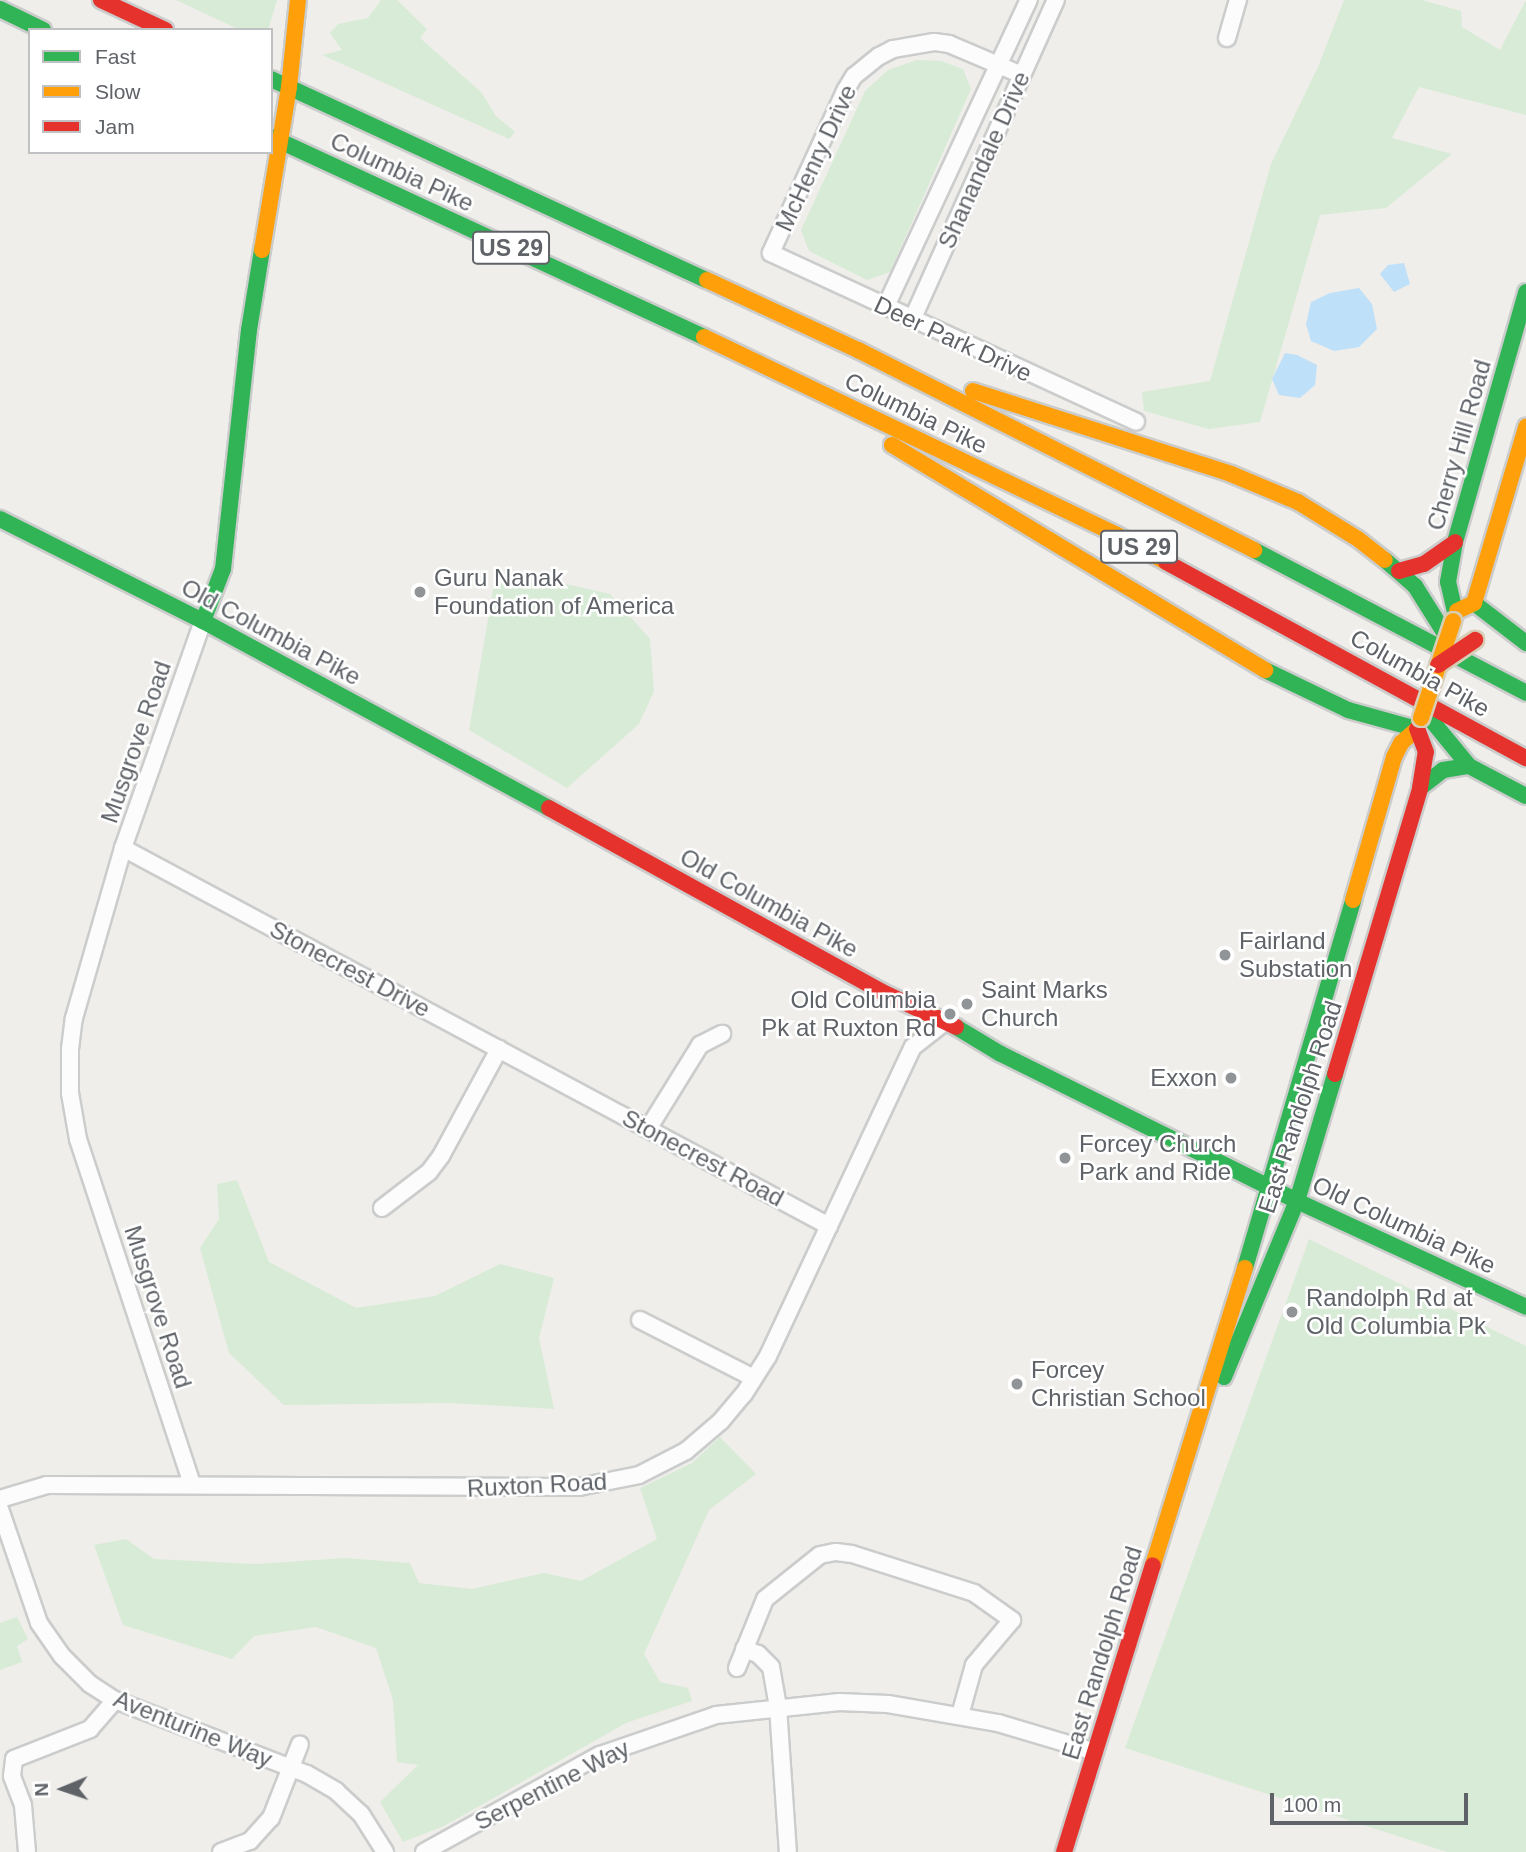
<!DOCTYPE html>
<html>
<head>
<meta charset="utf-8">
<style>
	body { margin:0 }
	#map { position:relative; width:1526px; height:1852px; overflow:hidden; background:#efeeea; font-family:Helvetica,sans-serif }
	div>[style] { position:absolute }
	[style*='--x'] { left:calc(var(--x)*1px); top:calc(var(--y)*1px); width:calc(var(--w)*1px); rotate:calc(var(--a)*1deg) }
	.green>* { inset:0; background:#d8ebd6 }
	.water>* { inset:0; background:#bfe0f9 }
	.roads { filter:drop-shadow(2px 0 #cbcccc) drop-shadow(-2px 0 #cbcccc) drop-shadow(0 2px #cbcccc) drop-shadow(0 -2px #cbcccc) }
	.street>* { height:16px; margin:-8px; padding:0 8px; transform-origin:8px; border-radius:8px; background:#fdfcfc }
	.fast>* { height:16px; margin:-8px; padding:0 8px; transform-origin:8px; border-radius:8px; background:#30b455 }
	.slow>* { height:16px; margin:-8px; padding:0 8px; transform-origin:8px; border-radius:8px; background:#ff9f0a }
	.jam>* { height:16px; margin:-8px; padding:0 8px; transform-origin:8px; border-radius:8px; background:#e5322d }
	.bridges { filter:drop-shadow(2px 0 #d7ceb8) drop-shadow(-2px 0 #d7ceb8) drop-shadow(0 2px #d7ceb8) drop-shadow(0 -2px #d7ceb8) }
	.slow-bridge>* { height:16px; margin:-8px; padding:0 8px; transform-origin:8px; border-radius:8px; background:#ff9f0a }
	.jam-bridge>* { height:16px; margin:-8px; padding:0 8px; transform-origin:8px; border-radius:8px; background:#e5322d }
	.dots>* { width:19px; height:19px; translate:-50% -50%; box-sizing:border-box; border:4px solid #fff; border-radius:50% }
	span { translate:-50% -50%; white-space:nowrap; text-align:center; line-height:1.15; -webkit-text-stroke:5px #fff; paint-order:stroke }
	.shield-label span { padding:2px 5px; background:#fff; border:2px solid; border-radius:5px; -webkit-text-stroke-width:0 }
	.shield-label { font-size:23px; color:#5f6368; font-weight:700 }
	.street-label { font-size:24px; color:#5f6368 }
	.poi-label { font-size:24px; color:#5f6368 }
	.left { translate:0 -50%; text-align:left }
	.right { translate:-100% -50%; text-align:right }
	.legend { position:absolute; left:28px; top:28px; width:245px; height:126px; box-sizing:border-box; background:#fff; border:2px solid #bfc1c3; margin:0; padding:9px 12px; list-style:none; font-size:21px; color:#5f6368 }
	.legend li { display:flex; align-items:center; gap:14px; height:35px }
	.legend b { width:35px; border:2px solid #bfc1c3 }
	.north { position:absolute; left:28px; top:1754px; width:70px; height:70px; -webkit-text-stroke:5px #fff; paint-order:stroke; rotate:268deg; font-size:19px; font-weight:700; line-height:28px; text-align:center; color:#5f6368 }
	.north::after { content:''; display:block; margin:auto; width:24px; height:32px; background:#5f6368; clip-path:polygon(50% 0,100% 100%,50% 72%,0 100%) }
	.scale { position:absolute; left:1270px; top:1793px; width:198px; height:32px; box-sizing:border-box; border:4px solid #5f6368; border-top:0; padding-left:9px; font-size:21px; line-height:24px; white-space:nowrap; color:#5f6368; -webkit-text-stroke:5px #fff; paint-order:stroke }
</style>
</head>
<body>
<div id="map">
	<div class="green">
		<div style="clip-path:polygon(176px 0,277px 0,268px 30px,240px 30px)"></div>
		<div style="clip-path:polygon(381px 0,397px 0,427px 29px,420px 38px,481px 92px,496px 116px,515px 132px,509px 139px,322px 55px,342px 50px,330px 33px,338px 24px,368px 18px)"></div>
		<div style="clip-path:polygon(1344px 0,1422px 0,1461px 11px,1462px 27px,1500px 50px,1526px 0,1526px 115px,1419px 87px,1392px 138px,1452px 154px,1386px 208px,1320px 215px,1260px 422px,1209px 429px,1144px 411px,1142px 392px,1210px 381px,1271px 164px,1318px 67px)"></div>
		<div style="clip-path:polygon(917px 60px,941px 61px,963px 69px,971px 89px,890px 272px,867px 280px,809px 251px,801px 230px,865px 91px,888px 70px)"></div>
		<div style="clip-path:polygon(557px 582px,610px 594px,650px 639px,654px 691px,639px 724px,567px 788px,469px 730px,494px 584px)"></div>
		<div style="clip-path:polygon(237px 1180px,269px 1262px,356px 1308px,435px 1296px,500px 1264px,554px 1278px,539px 1338px,554px 1409px,449px 1403px,284px 1405px,229px 1353px,200px 1248px,219px 1219px,217px 1184px)"></div>
		<div style="clip-path:polygon(1309px 1239px,1526px 1346px,1526px 1852px,1447px 1852px,1125px 1748px)"></div>
		<div style="clip-path:polygon(720px 1437px,756px 1474px,709px 1510px,644px 1654px,660px 1682px,688px 1688px,692px 1701px,626px 1723px,444px 1826px,403px 1842px,380px 1802px,418px 1765px,397px 1762px,393px 1700px,376px 1648px,316px 1627px,254px 1636px,232px 1659px,123px 1625px,94px 1545px,126px 1539px,154px 1559px,256px 1564px,345px 1558px,410px 1563px,419px 1583px,472px 1589px,544px 1573px,581px 1581px,657px 1539px,640px 1488px,692px 1463px)"></div>
		<div style="clip-path:polygon(17px 1617px,28px 1639px,17px 1646px,22px 1662px,0 1670px,0 1623px)"></div>
	</div>
	<div class="water">
		<div style="clip-path:polygon(1404px 263px,1410px 284px,1394px 292px,1380px 274px,1388px 265px)"></div>
		<div style="clip-path:polygon(1359px 288px,1372px 304px,1377px 329px,1359px 347px,1334px 351px,1311px 341px,1306px 324px,1311px 302px,1330px 293px)"></div>
		<div style="clip-path:polygon(1285px 353px,1297px 355px,1317px 365px,1315px 385px,1300px 398px,1279px 395px,1272px 379px)"></div>
	</div>
	<div class="roads">
		<div class="street">
			<div style="--x:1227;--y:38;--w:40;--a:-74"></div>
			<div style="--x:1022;--y:75;--w:79;--a:-157"></div>
			<div style="--x:949;--y:44;--w:15;--a:-172"></div>
			<div style="--x:934;--y:42;--w:42;--a:170.3"></div>
			<div style="--x:893;--y:49;--w:16;--a:153"></div>
			<div style="--x:879;--y:56;--w:32;--a:141"></div>
			<div style="--x:854;--y:76;--w:17;--a:121"></div>
			<div style="--x:845;--y:91;--w:178;--a:114.6"></div>
			<div style="--x:771;--y:253;--w:402;--a:24.8"></div>
			<div style="--x:886;--y:306;--w:338;--a:-65"></div>
			<div style="--x:912;--y:320;--w:351;--a:-65.8"></div>
			<div style="--x:123;--y:848;--w:801;--a:28.17"></div>
			<div style="--x:648;--y:1129;--w:99;--a:-58.2"></div>
			<div style="--x:700;--y:1045;--w:25;--a:-27"></div>
			<div style="--x:382;--y:1208;--w:59;--a:-37.5"></div>
			<div style="--x:429;--y:1172;--w:20;--a:-53"></div>
			<div style="--x:441;--y:1156;--w:122;--a:-61.5"></div>
			<div style="--x:640;--y:1320;--w:126;--a:27"></div>
			<div style="--x:192;--y:1484;--w:363;--a:-108.3"></div>
			<div style="--x:78;--y:1139;--w:47;--a:-99.9"></div>
			<div style="--x:70;--y:1093;--w:44;--a:-90"></div>
			<div style="--x:70;--y:1049;--w:31;--a:-83"></div>
			<div style="--x:74;--y:1018;--w:177;--a:-73.9"></div>
			<div style="--x:123;--y:848;--w:241;--a:-70.6"></div>
			<div style="--x:0;--y:1499;--w:49;--a:-16.6"></div>
			<div style="--x:47;--y:1485;--w:532;--a:0.22"></div>
			<div style="--x:579;--y:1487;--w:61;--a:-11.3"></div>
			<div style="--x:639;--y:1475;--w:53;--a:-27.1"></div>
			<div style="--x:686;--y:1451;--w:46;--a:-40.6"></div>
			<div style="--x:721;--y:1421;--w:35;--a:-50"></div>
			<div style="--x:744;--y:1394;--w:45;--a:-57.7"></div>
			<div style="--x:768;--y:1356;--w:341;--a:-64.9"></div>
			<div style="--x:913;--y:1047;--w:42;--a:-38.2"></div>
			<div style="--x:0;--y:1509;--w:120;--a:71.1"></div>
			<div style="--x:39;--y:1623;--w:40;--a:55.1"></div>
			<div style="--x:62;--y:1656;--w:40;--a:45"></div>
			<div style="--x:90;--y:1684;--w:30;--a:33"></div>
			<div style="--x:115;--y:1700;--w:206;--a:21.1"></div>
			<div style="--x:307;--y:1774;--w:34;--a:30"></div>
			<div style="--x:336;--y:1791;--w:34;--a:43"></div>
			<div style="--x:361;--y:1814;--w:45;--a:57.7"></div>
			<div style="--x:744;--y:1649;--w:15;--a:20"></div>
			<div style="--x:758;--y:1654;--w:18;--a:45"></div>
			<div style="--x:771;--y:1667;--w:41;--a:80.1"></div>
			<div style="--x:778;--y:1707;--w:145;--a:86.1"></div>
			<div style="--x:737;--y:1668;--w:74;--a:-67.9"></div>
			<div style="--x:765;--y:1599;--w:70;--a:-38.7"></div>
			<div style="--x:820;--y:1555;--w:16;--a:-11"></div>
			<div style="--x:836;--y:1552;--w:16;--a:7"></div>
			<div style="--x:852;--y:1554;--w:128;--a:17.7"></div>
			<div style="--x:974;--y:1593;--w:47;--a:35.4"></div>
			<div style="--x:1012;--y:1620;--w:59;--a:130.2"></div>
			<div style="--x:974;--y:1665;--w:52;--a:105.6"></div>
			<div style="--x:27;--y:1852;--w:47;--a:-94.9"></div>
			<div style="--x:23;--y:1805;--w:31;--a:-111"></div>
			<div style="--x:12;--y:1776;--w:17;--a:-83"></div>
			<div style="--x:14;--y:1759;--w:82;--a:-21.5"></div>
			<div style="--x:90;--y:1729;--w:38;--a:-49"></div>
			<div style="--x:221;--y:1852;--w:31;--a:-21"></div>
			<div style="--x:250;--y:1841;--w:31;--a:-48"></div>
			<div style="--x:271;--y:1818;--w:79;--a:-68.6"></div>
			<div style="--x:424;--y:1852;--w:201;--a:-28.9"></div>
			<div style="--x:600;--y:1755;--w:123;--a:-19"></div>
			<div style="--x:716;--y:1715;--w:124;--a:-6"></div>
			<div style="--x:839;--y:1702;--w:49;--a:2.3"></div>
			<div style="--x:888;--y:1704;--w:112;--a:9.8"></div>
			<div style="--x:998;--y:1723;--w:101;--a:16.6"></div>
		</div>
		<div class="fast">
			<div style="--x:0;--y:9;--w:48;--a:26"></div>
			<div style="--x:271;--y:79;--w:480;--a:24.8"></div>
			<div style="--x:271;--y:137;--w:477;--a:24.8"></div>
			<div style="--x:0;--y:519;--w:227;--a:26.7"></div>
			<div style="--x:203;--y:621;--w:393;--a:28.4"></div>
			<div style="--x:1254;--y:550;--w:307;--a:27.7"></div>
			<div style="--x:1385;--y:560;--w:40;--a:41"></div>
			<div style="--x:1415;--y:586;--w:60;--a:57.9"></div>
			<div style="--x:1474;--y:603;--w:66;--a:37.6"></div>
			<div style="--x:203;--y:621;--w:56;--a:-69"></div>
			<div style="--x:223;--y:569;--w:240;--a:-83.8"></div>
			<div style="--x:249;--y:330;--w:81;--a:-80.8"></div>
			<div style="--x:1453;--y:621;--w:9;--a:-77"></div>
			<div style="--x:1455;--y:612;--w:31;--a:-103"></div>
			<div style="--x:1448;--y:582;--w:41;--a:-80.1"></div>
			<div style="--x:1455;--y:542;--w:260;--a:-74.1"></div>
			<div style="--x:1265;--y:670;--w:92;--a:25.7"></div>
			<div style="--x:1348;--y:710;--w:72;--a:15.4"></div>
			<div style="--x:1423;--y:710;--w:72;--a:50.6"></div>
			<div style="--x:1469;--y:766;--w:64;--a:27.8"></div>
			<div style="--x:1420;--y:788;--w:29;--a:-38"></div>
			<div style="--x:1443;--y:770;--w:26;--a:-9"></div>
			<div style="--x:956;--y:1027;--w:52;--a:31"></div>
			<div style="--x:1001;--y:1054;--w:330;--a:26.4"></div>
			<div style="--x:1297;--y:1201;--w:252;--a:24.8"></div>
			<div style="--x:1245;--y:1268;--w:384;--a:-73.6"></div>
			<div style="--x:1224;--y:1377;--w:191;--a:-67.5"></div>
			<div style="--x:1297;--y:1201;--w:133;--a:-73.3"></div>
		</div>
		<div class="slow">
			<div style="--x:262;--y:250;--w:165;--a:-80.6"></div>
			<div style="--x:289;--y:87;--w:87;--a:-84.1"></div>
			<div style="--x:707;--y:280;--w:166;--a:24.9"></div>
			<div style="--x:858;--y:350;--w:444;--a:26.8"></div>
			<div style="--x:704;--y:337;--w:458;--a:25.6"></div>
			<div style="--x:1117;--y:535;--w:56;--a:28.9"></div>
			<div style="--x:973;--y:391;--w:271;--a:17.8"></div>
			<div style="--x:1231;--y:474;--w:73;--a:22.7"></div>
			<div style="--x:1298;--y:502;--w:70;--a:31.7"></div>
			<div style="--x:1358;--y:539;--w:34;--a:38"></div>
			<div style="--x:892;--y:445;--w:436;--a:31.1"></div>
			<div style="--x:1457;--y:611;--w:19;--a:-25"></div>
			<div style="--x:1474;--y:603;--w:184;--a:-73.5"></div>
			<div style="--x:1353;--y:900;--w:149;--a:-74"></div>
			<div style="--x:1394;--y:757;--w:16;--a:-63"></div>
			<div style="--x:1401;--y:743;--w:21;--a:-41"></div>
			<div style="--x:1153;--y:1565;--w:311;--a:-72.8"></div>
		</div>
		<div class="jam">
			<div style="--x:101;--y:0;--w:71;--a:25.1"></div>
			<div style="--x:1166;--y:562;--w:410;--a:28.6"></div>
			<div style="--x:1399;--y:571;--w:26;--a:-16"></div>
			<div style="--x:1424;--y:564;--w:38;--a:-35"></div>
			<div style="--x:549;--y:808;--w:378;--a:28.9"></div>
			<div style="--x:880;--y:991;--w:84;--a:25.3"></div>
			<div style="--x:1335;--y:1074;--w:298;--a:-73.4"></div>
			<div style="--x:1420;--y:788;--w:36;--a:-81"></div>
			<div style="--x:1426;--y:752;--w:25;--a:-111"></div>
			<div style="--x:1064;--y:1852;--w:300;--a:-72.8"></div>
		</div>
	</div>
	<div class="bridges">
		<div class="slow-bridge">
			<div style="--x:1421;--y:718;--w:102;--a:-71.7"></div>
		</div>
		<div class="jam-bridge">
			<div style="--x:1438;--y:665;--w:45;--a:-34"></div>
		</div>
	</div>
	<div class="dots">
		<div style="left:420px;top:592px;background:#919496"></div>
		<div style="left:1225px;top:955px;background:#919496"></div>
		<div style="left:967px;top:1004px;background:#919496"></div>
		<div style="left:950px;top:1014px;background:#919496"></div>
		<div style="left:1231px;top:1078px;background:#919496"></div>
		<div style="left:1065px;top:1158px;background:#919496"></div>
		<div style="left:1292px;top:1312px;background:#919496"></div>
		<div style="left:1017px;top:1384px;background:#919496"></div>
	</div>
	<div class="shield-label">
		<span style="left:511px;top:248px">US 29</span>
		<span style="left:1139px;top:547px">US 29</span>
	</div>
	<div class="street-label">
		<span style="left:816px;top:158px;rotate:-65deg">McHenry Drive</span>
		<span style="left:984px;top:160px;rotate:-66deg">Shanandale Drive</span>
		<span style="left:402px;top:172px;rotate:25deg">Columbia Pike</span>
		<span style="left:953px;top:339px;rotate:25deg">Deer Park Drive</span>
		<span style="left:916px;top:413px;rotate:26deg">Columbia Pike</span>
		<span style="left:1459px;top:445px;rotate:-74deg">Cherry Hill Road</span>
		<span style="left:271px;top:632px;rotate:28deg">Old Columbia Pike</span>
		<span style="left:1420px;top:673px;rotate:29deg">Columbia Pike</span>
		<span style="left:136px;top:742px;rotate:-71deg">Musgrove Road</span>
		<span style="left:769px;top:903px;rotate:29deg">Old Columbia Pike</span>
		<span style="left:350px;top:969px;rotate:28deg">Stonecrest Drive</span>
		<span style="left:1300px;top:1107px;rotate:-72deg">East Randolph Road</span>
		<span style="left:703px;top:1158px;rotate:28deg">Stonecrest Road</span>
		<span style="left:1404px;top:1225px;rotate:25deg">Old Columbia Pike</span>
		<span style="left:158px;top:1307px;rotate:72deg">Musgrove Road</span>
		<span style="left:537px;top:1485px;rotate:-3deg">Ruxton Road</span>
		<span style="left:1102px;top:1653px;rotate:-73deg">East Randolph Road</span>
		<span style="left:193px;top:1729px;rotate:22deg">Aventurine Way</span>
		<span style="left:552px;top:1785px;rotate:-27deg">Serpentine Way</span>
	</div>
	<div class="poi-label">
		<span class="left" style="left:434px;top:592px">Guru Nanak<br>Foundation of America</span>
		<span class="left" style="left:1239px;top:955px">Fairland<br>Substation</span>
		<span class="left" style="left:981px;top:1004px">Saint Marks<br>Church</span>
		<span class="right" style="left:936px;top:1014px">Old Columbia<br>Pk at Ruxton Rd</span>
		<span class="right" style="left:1217px;top:1078px">Exxon</span>
		<span class="left" style="left:1079px;top:1158px">Forcey Church<br>Park and Ride</span>
		<span class="left" style="left:1306px;top:1312px">Randolph Rd at<br>Old Columbia Pk</span>
		<span class="left" style="left:1031px;top:1384px">Forcey<br>Christian School</span>
	</div>
	<ul class="legend">
	<li><b style="height:9px;background:#30b455"></b>Fast</li>
	<li><b style="height:9px;background:#ff9f0a"></b>Slow</li>
	<li><b style="height:9px;background:#e5322d"></b>Jam</li>
	</ul>
	<div class="north">N</div>
	<div class="scale">100 m</div>
</div>
</body>
</html>
